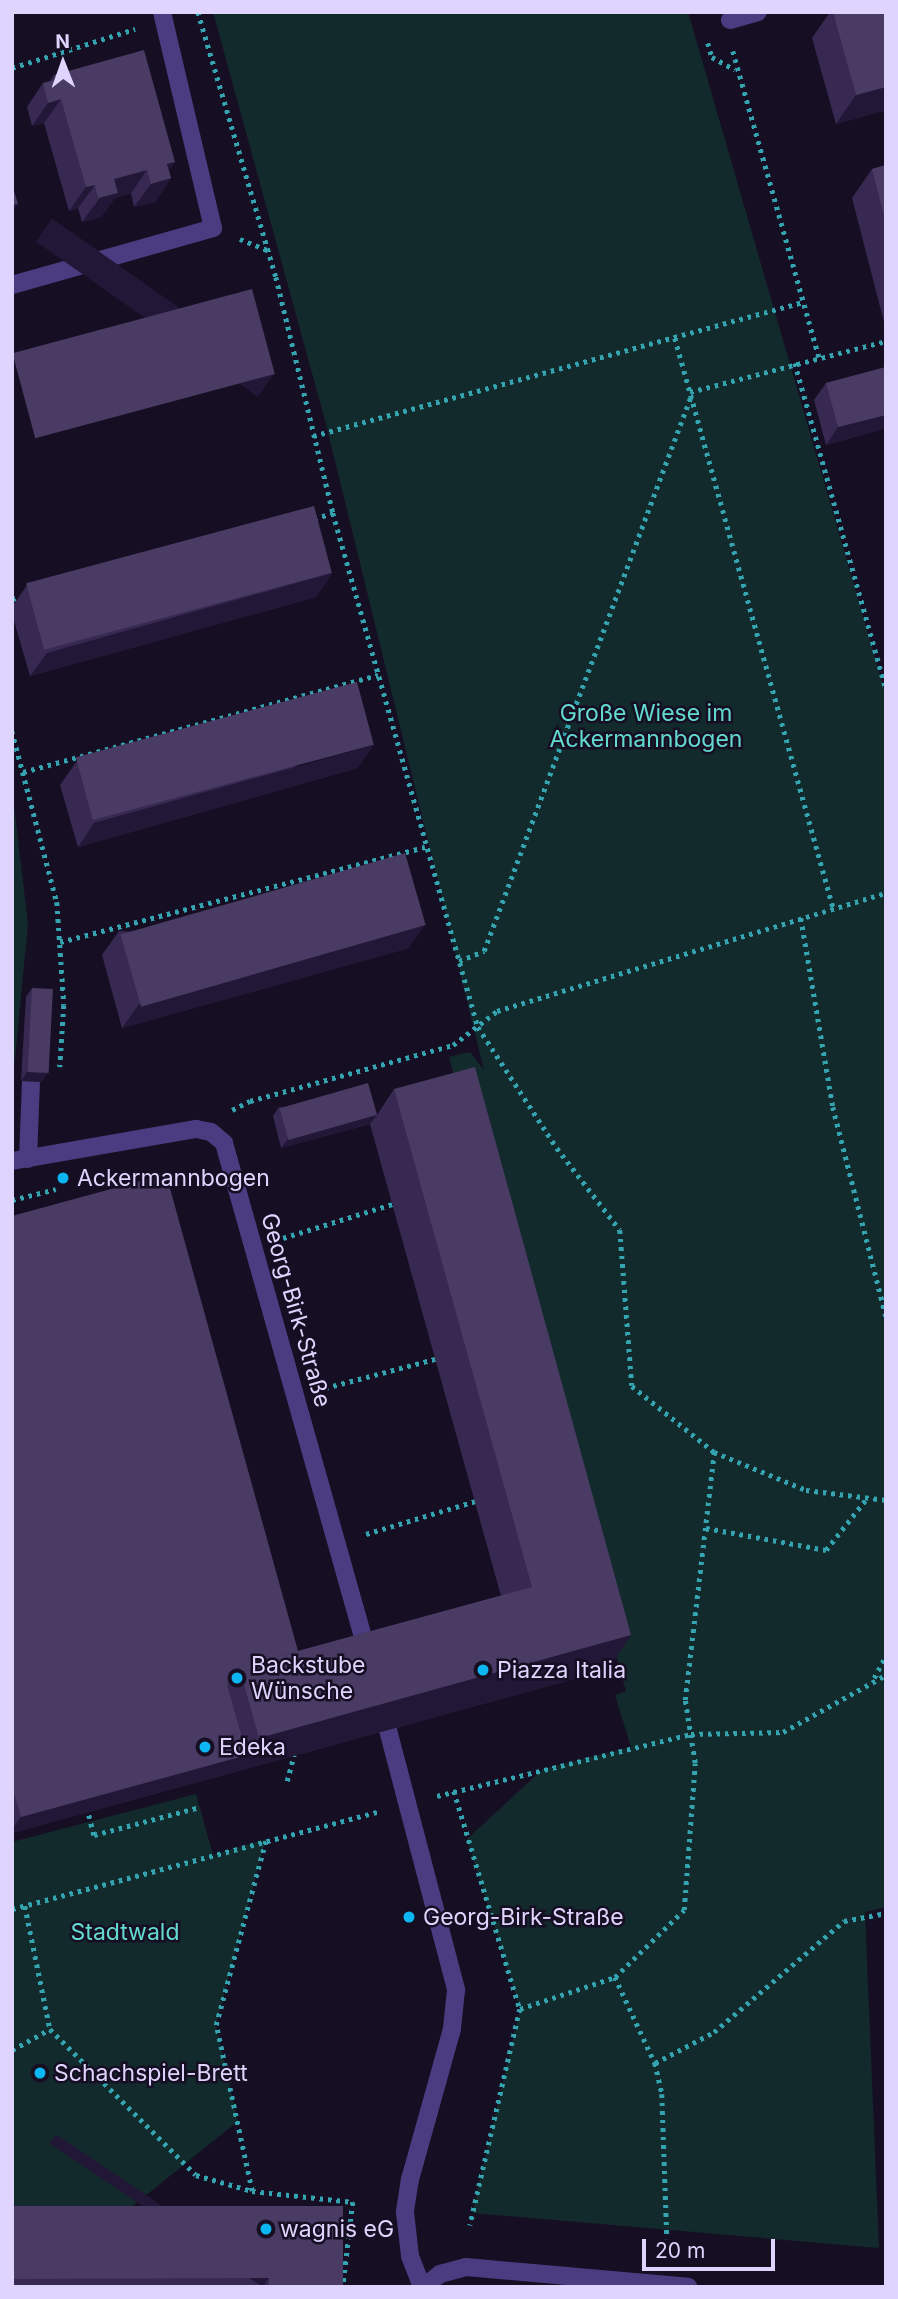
<!DOCTYPE html>
<html>
<head>
<meta charset="utf-8">
<style>
	body { margin:0 }
	#map { position:relative; width:898px; height:2299px; overflow:hidden; background:#160f23; font-family:Inter,sans-serif }
	div>[style] { position:absolute }
	[style*='--x'] { left:calc(var(--x)*1px); top:calc(var(--y)*1px); width:calc(var(--w)*1px); rotate:calc(var(--a)*1deg) }
	.green>* { inset:0; background:#132a2d }
	.path>* { height:4.5px; margin-top:-2.25px; transform-origin:0; background:repeating-linear-gradient(90deg,#34a4b1 0 3.5px,transparent 0 8.5px) }
	.lane>* { height:18px; margin:-9px; padding:0 9px; transform-origin:9px; border-radius:9px; background:#4a3c80 }
	.street>* { height:18px; margin:-9px; padding:0 9px; transform-origin:9px; border-radius:9px; background:#4a3c80 }
	.wall>* { inset:0; background:#372951 }
	.shaded-wall>* { inset:0; background:#221737; transform-origin:0 0 }
	.building>* { inset:0; background:#493b63; transform-origin:0 0 }
	.dots>* { width:19px; height:19px; translate:-50% -50%; box-sizing:border-box; border:4px solid #160f23; border-radius:50% }
	span { translate:-50% -50%; white-space:nowrap; text-align:center; line-height:1.15; -webkit-text-stroke:5px #160f23; paint-order:stroke }
	.park-label { font-size:23px; color:#63dad0 }
	.poi-label { font-size:23px; color:#dfd4fd }
	.left { translate:0 -50%; text-align:left }
	.street-label { font-size:23px; color:#dfd4fd }
	.frame { position:absolute; inset:0; border:14px solid #dfd4fd; pointer-events:none }
	.north { position:absolute; left:28px; top:28px; width:70px; height:70px; -webkit-text-stroke:5px #160f23; paint-order:stroke; rotate:359deg; font-size:19px; font-weight:700; line-height:28px; text-align:center; color:#dfd4fd }
	.north::after { content:''; display:block; margin:auto; width:24px; height:32px; background:#dfd4fd; clip-path:polygon(50% 0,100% 100%,50% 72%,0 100%) }
	.scale { position:absolute; left:642px; top:2239px; width:133px; height:32px; box-sizing:border-box; border:4px solid #dfd4fd; border-top:0; padding-left:9px; font-size:21px; line-height:24px; white-space:nowrap; color:#dfd4fd; -webkit-text-stroke:5px #160f23; paint-order:stroke }
</style>
</head>
<body>
<div id="map">
	<div class="green">
		<div style="clip-path:polygon(213px 12px,688px 12px,886px 696px,886px 1907px,865px 1912px,879px 2248px,472px 2213px,520px 2009px,467px 1839px,543px 1769px,631px 1747px,615px 1695px,626px 1691px,449px 1057px,470px 1052px,484px 1070px,326px 424px)"></div>
		<div style="clip-path:polygon(12px 789px,28px 924px,12px 1089px)"></div>
		<div style="clip-path:polygon(196px 1794px,213px 1855px,266px 1839px,216px 2025px,238px 2121px,129px 2209px,12px 2211px,12px 1842px)"></div>
	</div>
	<div class="path">
		<div style="--x:198;--y:12;--w:276;--a:73.6"></div>
		<div style="--x:276;--y:277;--w:243;--a:76.4"></div>
		<div style="--x:333;--y:513;--w:534;--a:74.25"></div>
		<div style="--x:478;--y:1027;--w:145;--a:56.9"></div>
		<div style="--x:557;--y:1148;--w:103;--a:52.5"></div>
		<div style="--x:620;--y:1230;--w:156;--a:85.6"></div>
		<div style="--x:632;--y:1386;--w:105;--a:38.8"></div>
		<div style="--x:714;--y:1452;--w:100;--a:22.4"></div>
		<div style="--x:806;--y:1490;--w:81;--a:7.1"></div>
		<div style="--x:708;--y:43;--w:15;--a:74"></div>
		<div style="--x:712;--y:57;--w:26;--a:29"></div>
		<div style="--x:733;--y:51;--w:318;--a:74.3"></div>
		<div style="--x:12;--y:68;--w:129;--a:-17.6"></div>
		<div style="--x:240;--y:239;--w:29;--a:22"></div>
		<div style="--x:675;--y:338;--w:591;--a:74.48"></div>
		<div style="--x:795;--y:363;--w:338;--a:74.4"></div>
		<div style="--x:690;--y:392;--w:203;--a:-14.6"></div>
		<div style="--x:313;--y:436;--w:508;--a:-15.29"></div>
		<div style="--x:314;--y:519;--w:20;--a:-18"></div>
		<div style="--x:12;--y:599;--w:13;--a:-13"></div>
		<div style="--x:12;--y:731;--w:177;--a:75.3"></div>
		<div style="--x:57;--y:902;--w:103;--a:86.1"></div>
		<div style="--x:64;--y:1005;--w:62;--a:93.7"></div>
		<div style="--x:23;--y:772;--w:368;--a:-15.3"></div>
		<div style="--x:801;--y:918;--w:192;--a:80.4"></div>
		<div style="--x:833;--y:1107;--w:216;--a:75.8"></div>
		<div style="--x:60;--y:942;--w:377;--a:-14.6"></div>
		<div style="--x:459;--y:961;--w:27;--a:-22"></div>
		<div style="--x:484;--y:951;--w:592;--a:-69.55"></div>
		<div style="--x:232;--y:1110;--w:20;--a:-27"></div>
		<div style="--x:250;--y:1101;--w:211;--a:-15.4"></div>
		<div style="--x:453;--y:1045;--w:56;--a:-37.7"></div>
		<div style="--x:497;--y:1011;--w:407;--a:-16.9"></div>
		<div style="--x:12;--y:1200;--w:45;--a:-14"></div>
		<div style="--x:283;--y:1238;--w:115;--a:-17.2"></div>
		<div style="--x:325;--y:1388;--w:114;--a:-14.8"></div>
		<div style="--x:706;--y:1528;--w:122;--a:10.4"></div>
		<div style="--x:826;--y:1550;--w:66;--a:-51.7"></div>
		<div style="--x:366;--y:1534;--w:114;--a:-16.8"></div>
		<div style="--x:874;--y:1678;--w:26;--a:-62"></div>
		<div style="--x:287;--y:1781;--w:27;--a:-75"></div>
		<div style="--x:454;--y:1791;--w:228;--a:73.2"></div>
		<div style="--x:520;--y:2009;--w:222;--a:103"></div>
		<div style="--x:437;--y:1796;--w:261;--a:-13.7"></div>
		<div style="--x:691;--y:1734;--w:92;--a:-1.2"></div>
		<div style="--x:783;--y:1732;--w:118;--a:-29"></div>
		<div style="--x:87;--y:1807;--w:29;--a:76"></div>
		<div style="--x:94;--y:1835;--w:110;--a:-14.8"></div>
		<div style="--x:25;--y:1906;--w:126;--a:78.5"></div>
		<div style="--x:50;--y:2029;--w:206;--a:45"></div>
		<div style="--x:196;--y:2175;--w:58;--a:15.9"></div>
		<div style="--x:252;--y:2191;--w:170;--a:-102.2"></div>
		<div style="--x:216;--y:2025;--w:192;--a:-74.9"></div>
		<div style="--x:12;--y:1909;--w:378;--a:-14.9"></div>
		<div style="--x:615;--y:1977;--w:95;--a:65.1"></div>
		<div style="--x:655;--y:2063;--w:32;--a:77"></div>
		<div style="--x:662;--y:2094;--w:145;--a:88"></div>
		<div style="--x:520;--y:2009;--w:100;--a:-18.6"></div>
		<div style="--x:615;--y:1977;--w:96;--a:-44.2"></div>
		<div style="--x:684;--y:1910;--w:147;--a:-85.7"></div>
		<div style="--x:695;--y:1763;--w:64;--a:-99"></div>
		<div style="--x:685;--y:1700;--w:250;--a:-83.3"></div>
		<div style="--x:12;--y:2050;--w:43;--a:-28.9"></div>
		<div style="--x:655;--y:2063;--w:67;--a:-27.7"></div>
		<div style="--x:714;--y:2032;--w:171;--a:-40.5"></div>
		<div style="--x:844;--y:1921;--w:43;--a:-10.8"></div>
		<div style="--x:252;--y:2191;--w:102;--a:6.2"></div>
		<div style="--x:353;--y:2202;--w:86;--a:96.7"></div>
	</div>
	<div class="lane">
		<div style="--x:224;--y:1143;--w:532;--a:74.29"></div>
		<div style="--x:28;--y:1159;--w:78;--a:-87.8"></div>
		<div style="--x:388;--y:1730;--w:269;--a:75.3"></div>
		<div style="--x:456;--y:1990;--w:39;--a:96"></div>
		<div style="--x:452;--y:2029;--w:156;--a:105.6"></div>
		<div style="--x:410;--y:2179;--w:33;--a:99"></div>
		<div style="--x:405;--y:2212;--w:44;--a:83.5"></div>
		<div style="--x:410;--y:2256;--w:33;--a:69"></div>
	</div>
	<div class="street">
		<div style="--x:730;--y:20;--w:29;--a:-16"></div>
		<div style="--x:12;--y:285;--w:209;--a:-15.8"></div>
		<div style="--x:213;--y:228;--w:222;--a:-103.3"></div>
		<div style="--x:12;--y:1161;--w:187;--a:-9.9"></div>
		<div style="--x:196;--y:1129;--w:15;--a:11"></div>
		<div style="--x:211;--y:1132;--w:17;--a:40"></div>
		<div style="--x:424;--y:2287;--w:21;--a:-39"></div>
		<div style="--x:440;--y:2274;--w:27;--a:-15"></div>
		<div style="--x:466;--y:2267;--w:223;--a:5.1"></div>
	</div>
	<div class="wall">
		<div style="clip-path:polygon(830px 12px,886px 12px,886px 110px,836px 124px,812px 38px)"></div>
		<div style="clip-path:polygon(54px 75px,169px 171px,171px 178px,155px 202px,134px 207px,131px 193px,115px 198px,101px 217px,82px 222px,78px 208px,69px 211px,44px 123px,32px 126px,27px 107px,43px 83px,50px 81px)"></div>
		<div style="clip-path:polygon(886px 165px,886px 326px,885px 326px,852px 198px,872px 169px)"></div>
		<div style="clip-path:polygon(886px 367px,886px 428px,826px 445px,814px 400px,826px 383px)"></div>
		<div style="clip-path:polygon(332px 573px,316px 597px,30px 676px,12px 614px,12px 607px,27px 585px)"></div>
		<div style="clip-path:polygon(77px 761px,358px 768px,78px 847px,60px 785px)"></div>
		<div style="clip-path:polygon(119px 931px,409px 948px,122px 1028px,102px 955px)"></div>
		<div style="clip-path:polygon(32px 988px,42px 1082px,21px 1081px,26px 997px)"></div>
		<div style="clip-path:polygon(394px 1089px,631px 1635px,607px 1670px,12px 1833px,12px 1216px,298px 1651px,501px 1596px,370px 1124px,281px 1148px,273px 1116px,279px 1107px,377px 1115px)"></div>
		<div style="clip-path:polygon(12px 2206px,343px 2287px,12px 2287px)"></div>
	</div>
	<div class="shaded-wall">
		<div style="clip-path:polygon(886px 87px,886px 110px,836px 124px,856px 95px)"></div>
		<div style="clip-path:polygon(61px 99px,44px 123px,32px 126px,48px 103px)"></div>
		<div style="clip-path:polygon(175px 162px,162px 181px,171px 178px,155px 202px,134px 207px,151px 184px,167px 164px)"></div>
		<div style="clip-path:polygon(147px 170px,131px 193px,115px 198px,101px 217px,82px 222px,114px 179px)"></div>
		<div style="clip-path:polygon(95px 185px,78px 208px,69px 211px,86px 187px)"></div>
		<div style="clip-path:polygon(18px 204px,12px 212px,12px 205px)"></div>
		<div style="left:274px;top:374px;width:28px;height:271px;rotate:125deg"></div>
		<div style="clip-path:polygon(886px 415px,886px 428px,826px 445px,838px 427px)"></div>
		<div style="clip-path:polygon(332px 573px,316px 597px,30px 676px,47px 653px)"></div>
		<div style="clip-path:polygon(374px 745px,358px 768px,78px 847px,94px 823px)"></div>
		<div style="clip-path:polygon(425px 925px,409px 948px,122px 1028px,139px 1004px)"></div>
		<div style="clip-path:polygon(27px 1072px,48px 1073px,42px 1082px,21px 1081px)"></div>
		<div style="clip-path:polygon(377px 1115px,370px 1124px,281px 1148px,288px 1139px)"></div>
		<div style="clip-path:polygon(631px 1635px,607px 1670px,12px 1833px,12px 1829px,21px 1817px,247px 1755px,259px 1738px)"></div>
		<div style="left:269px;top:2278px;width:11px;height:257px;rotate:124deg"></div>
	</div>
	<div class="building">
		<div style="clip-path:polygon(833px 12px,886px 12px,886px 87px,856px 95px)"></div>
		<div style="clip-path:polygon(144px 50px,175px 162px,167px 164px,171px 178px,151px 184px,147px 170px,114px 179px,118px 193px,98px 198px,95px 185px,86px 187px,61px 99px,48px 103px,43px 83px,56px 80px,54px 75px)"></div>
		<div style="clip-path:polygon(886px 165px,886px 223px,872px 169px)"></div>
		<div style="clip-path:polygon(12px 184px,18px 204px,12px 205px)"></div>
		<div style="left:252px;top:289px;width:88px;height:248px;rotate:75deg"></div>
		<div style="clip-path:polygon(886px 367px,886px 415px,838px 427px,826px 383px)"></div>
		<div style="left:314px;top:506px;width:69px;height:298px;rotate:75deg"></div>
		<div style="left:357px;top:682px;width:65px;height:291px;rotate:75deg"></div>
		<div style="left:405px;top:853px;width:75px;height:296px;rotate:74deg"></div>
		<div style="left:32px;top:988px;width:21px;height:84px;rotate:3deg"></div>
		<div style="clip-path:polygon(475px 1067px,631px 1635px,259px 1738px,239px 1667px,532px 1587px,394px 1089px)"></div>
		<div style="left:368px;top:1083px;width:33px;height:92px;rotate:74deg"></div>
		<div style="clip-path:polygon(166px 1174px,298px 1651px,239px 1667px,227px 1685px,247px 1755px,21px 1817px,12px 1786px,12px 1216px)"></div>
		<div style="clip-path:polygon(12px 2206px,343px 2206px,343px 2287px,269px 2287px,269px 2278px,12px 2279px)"></div>
	</div>
	<div class="dots">
		<div style="left:63px;top:1178px;background:#0bb6f2"></div>
		<div style="left:483px;top:1670px;background:#0bb6f2"></div>
		<div style="left:237px;top:1678px;background:#0bb6f2"></div>
		<div style="left:205px;top:1747px;background:#0bb6f2"></div>
		<div style="left:409px;top:1917px;background:#0bb6f2"></div>
		<div style="left:40px;top:2073px;background:#0bb6f2"></div>
		<div style="left:266px;top:2229px;background:#0bb6f2"></div>
	</div>
	<div class="park-label">
		<span style="left:646px;top:726px">Große Wiese im<br>Ackermannbogen</span>
		<span style="left:125px;top:1932px">Stadtwald</span>
	</div>
	<div class="poi-label">
		<span class="left" style="left:77px;top:1178px">Ackermannbogen</span>
		<span class="left" style="left:251px;top:1678px">Backstube<br>Wünsche</span>
		<span class="left" style="left:497px;top:1670px">Piazza Italia</span>
		<span class="left" style="left:219px;top:1747px">Edeka</span>
		<span class="left" style="left:423px;top:1917px">Georg-Birk-Straße</span>
		<span class="left" style="left:54px;top:2073px">Schachspiel-Brett</span>
		<span class="left" style="left:280px;top:2229px">wagnis eG</span>
	</div>
	<div class="street-label">
		<span style="left:296px;top:1310px;rotate:74deg">Georg-Birk-Straße</span>
	</div>
	<div class="frame"></div>
	<div class="north">N</div>
	<div class="scale">20 m</div>
</div>
</body>
</html>
